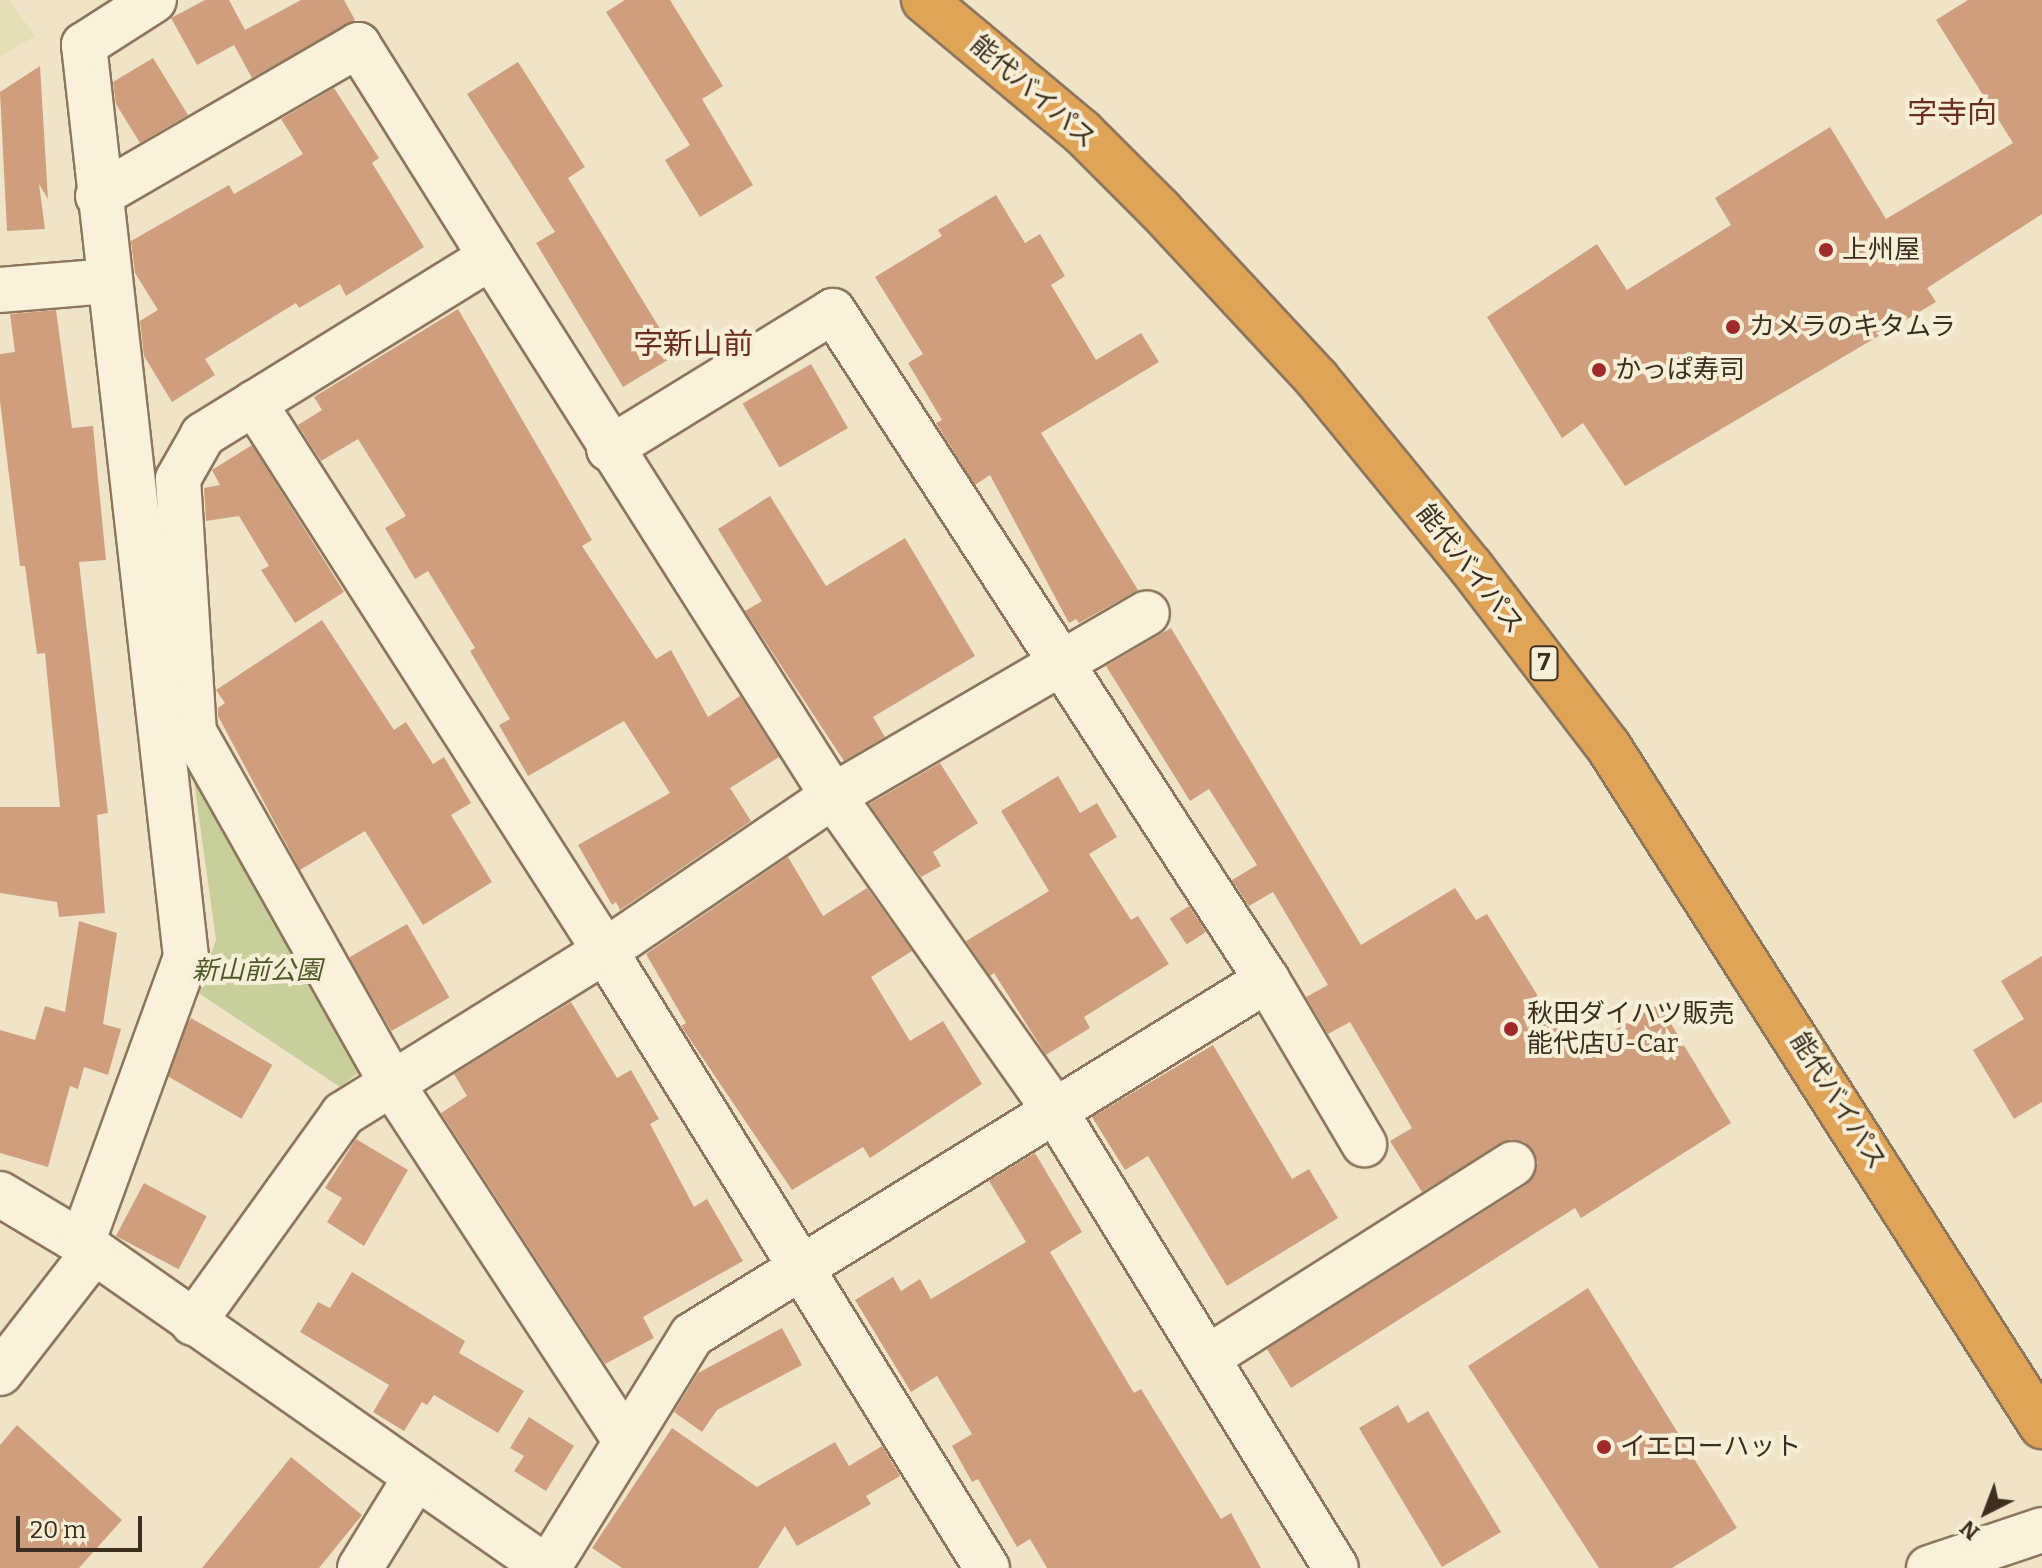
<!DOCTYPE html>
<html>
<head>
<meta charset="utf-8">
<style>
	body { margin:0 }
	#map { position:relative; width:2042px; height:1568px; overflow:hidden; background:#f0e4c8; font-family:Bitter,"Noto Sans JP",serif }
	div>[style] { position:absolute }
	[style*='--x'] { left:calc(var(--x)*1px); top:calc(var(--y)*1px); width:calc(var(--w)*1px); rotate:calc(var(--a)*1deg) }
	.farmland>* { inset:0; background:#e6deb5 }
	.green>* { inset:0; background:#c9cf9b }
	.building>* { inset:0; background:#cf9f7d; transform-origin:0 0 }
	.roads { filter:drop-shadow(2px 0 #8d765c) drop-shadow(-2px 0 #8d765c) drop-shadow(0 2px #8d765c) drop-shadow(0 -2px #8d765c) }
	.minor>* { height:44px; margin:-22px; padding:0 22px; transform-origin:22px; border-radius:22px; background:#faf1dc }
	.highway>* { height:44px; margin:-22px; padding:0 22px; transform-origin:22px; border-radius:22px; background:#e0a458 }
	.dots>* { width:22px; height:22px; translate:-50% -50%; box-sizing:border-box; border:4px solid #f7eed8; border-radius:50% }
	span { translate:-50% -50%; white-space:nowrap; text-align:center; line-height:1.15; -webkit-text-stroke:8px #f7eed8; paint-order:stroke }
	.shield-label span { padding:2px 6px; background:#f7eed8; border:2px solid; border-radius:6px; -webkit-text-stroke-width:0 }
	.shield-label { font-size:24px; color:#3d2e20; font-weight:700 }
	.street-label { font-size:26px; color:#3d2e20 }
	.poi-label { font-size:26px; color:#3d2e20 }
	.left { translate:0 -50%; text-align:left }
	.park-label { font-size:26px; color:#4d5a26; font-style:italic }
	.quarter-label { font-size:30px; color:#6b2e1e }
	.north { position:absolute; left:1946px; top:1472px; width:80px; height:80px; -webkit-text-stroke:6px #f7eed8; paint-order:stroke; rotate:222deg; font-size:22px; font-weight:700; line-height:32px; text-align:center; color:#3d2e20 }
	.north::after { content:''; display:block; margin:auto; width:28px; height:36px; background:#3d2e20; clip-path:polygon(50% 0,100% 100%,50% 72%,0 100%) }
	.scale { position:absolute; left:16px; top:1516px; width:126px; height:36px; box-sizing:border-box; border:4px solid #3d2e20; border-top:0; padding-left:10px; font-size:24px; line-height:28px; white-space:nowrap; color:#3d2e20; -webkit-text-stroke:6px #f7eed8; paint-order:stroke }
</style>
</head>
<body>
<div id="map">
	<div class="farmland">
		<div style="clip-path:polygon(0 0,9px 0,35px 36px,0 57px)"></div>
	</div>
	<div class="green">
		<div style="clip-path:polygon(192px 767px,369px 1065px,340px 1087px,197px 992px,216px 940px)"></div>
	</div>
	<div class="building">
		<div style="clip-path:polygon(205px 0,229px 0,245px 30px,301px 0,344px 0,355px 20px,252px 78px,234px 45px,197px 65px,171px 18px)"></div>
		<div style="clip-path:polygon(625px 0,670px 0,723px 86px,702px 99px,753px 185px,700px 217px,665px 160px,690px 145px,606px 12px)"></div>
		<div style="clip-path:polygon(1968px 0,2042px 0,2042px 214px,1927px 288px,1936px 302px,1625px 486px,1583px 423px,1562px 438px,1487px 317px,1597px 244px,1627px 290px,1731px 225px,1715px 198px,1830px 127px,1886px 219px,2013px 143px,1936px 20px)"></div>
		<div style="clip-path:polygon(153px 58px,188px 115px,140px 143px,116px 104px,113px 82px)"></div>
		<div style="clip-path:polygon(518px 62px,585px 167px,568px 178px,676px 355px,623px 387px,536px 243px,555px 232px,467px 94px)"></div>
		<div style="clip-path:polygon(40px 66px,48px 199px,39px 184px,45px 229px,7px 231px,0 92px)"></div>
		<div style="clip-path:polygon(334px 88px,379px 158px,372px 163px,424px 247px,346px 296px,340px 284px,299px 308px,296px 303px,205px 359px,215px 375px,172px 402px,144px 356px,140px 321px,158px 310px,135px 273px,131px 241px,229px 185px,234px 194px,303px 154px,281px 119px)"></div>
		<div style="clip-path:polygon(996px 195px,1025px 243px,1040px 234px,1065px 276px,1051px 285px,1096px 360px,1141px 333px,1159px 362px,1041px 433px,1138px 590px,1079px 623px,1076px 619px,1069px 623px,990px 475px,975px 485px,936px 423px,942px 420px,908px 363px,923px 354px,875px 277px,942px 236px,938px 230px)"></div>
		<div style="clip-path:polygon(458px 309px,592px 540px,582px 546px,656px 659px,671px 650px,708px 717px,740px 696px,779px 757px,730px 788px,751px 821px,620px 910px,616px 902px,612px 905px,578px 845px,670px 793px,624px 721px,528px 776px,499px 725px,510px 719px,470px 651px,475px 648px,428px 571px,415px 579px,385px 528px,406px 516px,358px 439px,321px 461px,298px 425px,322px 410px,314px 397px)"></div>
		<div style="clip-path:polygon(56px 310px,72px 428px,93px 426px,96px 458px,106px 560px,79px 562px,108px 813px,97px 815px,105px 913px,59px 917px,57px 902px,0 893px,0 807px,60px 807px,45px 653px,37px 654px,25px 566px,20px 566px,0 401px,0 354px,15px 352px,10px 314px)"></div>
		<div style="left:811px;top:364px;width:74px;height:79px;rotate:60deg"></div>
		<div style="clip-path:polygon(252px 445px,344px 592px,295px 623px,261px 570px,269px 566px,239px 516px,206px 521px,204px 488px,220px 485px,212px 470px)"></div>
		<div style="clip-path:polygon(770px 496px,826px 586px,905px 538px,975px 656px,873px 717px,885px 737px,844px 761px,745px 611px,762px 601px,718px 529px)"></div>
		<div style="clip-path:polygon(322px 620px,394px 730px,406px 722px,433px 764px,444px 757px,471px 803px,451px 815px,492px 882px,423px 925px,365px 831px,300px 870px,218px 716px,218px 708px,225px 703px,216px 690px)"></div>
		<div style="clip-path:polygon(1171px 628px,1361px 945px,1455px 888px,1476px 920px,1487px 914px,1574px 1054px,1659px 1004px,1731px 1123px,1581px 1218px,1575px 1208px,1291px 1388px,1267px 1349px,1526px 1185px,1538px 1162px,1525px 1142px,1511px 1139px,1422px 1192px,1390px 1141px,1412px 1128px,1350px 1022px,1328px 1034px,1306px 997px,1328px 985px,1273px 892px,1249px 906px,1232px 880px,1257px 865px,1209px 789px,1190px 801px,1106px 666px)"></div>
		<div style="clip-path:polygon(940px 763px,978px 823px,933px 852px,941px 866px,921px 877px,869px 804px)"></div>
		<div style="clip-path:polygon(1058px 776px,1080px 813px,1097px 803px,1117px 837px,1089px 854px,1131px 920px,1138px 916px,1169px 964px,1084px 1017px,1090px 1028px,1046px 1055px,994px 973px,990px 976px,966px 941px,1049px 891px,1001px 811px)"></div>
		<div style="clip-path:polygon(788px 857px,823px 916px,867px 888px,912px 951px,871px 977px,910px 1041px,943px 1021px,982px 1084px,870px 1158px,863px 1147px,792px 1190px,681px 1026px,686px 1023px,646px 954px)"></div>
		<div style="left:1189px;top:906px;width:31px;height:23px;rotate:57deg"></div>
		<div style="clip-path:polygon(79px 921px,117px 933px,103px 1024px,121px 1029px,108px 1075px,84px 1067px,78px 1089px,70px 1086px,48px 1167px,0 1153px,0 1030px,35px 1040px,45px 1006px,65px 1012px)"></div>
		<div style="left:407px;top:924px;width:85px;height:67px;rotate:60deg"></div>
		<div style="clip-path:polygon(2042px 956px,2042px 1102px,2014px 1119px,1973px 1050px,2024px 1019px,2001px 981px)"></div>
		<div style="clip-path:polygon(571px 1002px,617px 1078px,631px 1070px,659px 1119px,650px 1124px,694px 1207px,707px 1199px,743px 1261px,643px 1317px,654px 1338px,605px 1364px,441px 1113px,467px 1096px,454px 1074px)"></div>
		<div style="left:191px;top:1018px;width:94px;height:62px;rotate:30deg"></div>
		<div style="clip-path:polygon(1213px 1045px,1292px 1179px,1309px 1169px,1338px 1218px,1227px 1286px,1148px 1156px,1125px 1170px,1092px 1117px)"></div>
		<div style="clip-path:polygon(356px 1139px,408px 1170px,364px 1246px,327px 1222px,342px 1198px,325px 1188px)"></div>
		<div style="clip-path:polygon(1035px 1153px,1082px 1232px,1050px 1252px,1134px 1393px,1141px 1389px,1221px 1519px,1231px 1513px,1261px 1568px,1047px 1568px,1030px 1539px,1017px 1547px,978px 1479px,972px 1482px,952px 1446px,972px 1434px,937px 1376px,911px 1392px,855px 1300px,893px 1277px,901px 1291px,920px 1279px,931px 1299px,1026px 1242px,989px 1181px)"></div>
		<div style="left:144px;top:1183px;width:71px;height:60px;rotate:28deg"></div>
		<div style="clip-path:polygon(352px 1272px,465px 1341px,459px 1353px,524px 1391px,498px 1433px,434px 1395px,427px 1405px,422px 1402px,404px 1431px,373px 1412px,389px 1385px,300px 1332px,318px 1302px,330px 1308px)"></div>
		<div style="clip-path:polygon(1588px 1288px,1737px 1528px,1672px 1568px,1599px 1568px,1468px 1366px)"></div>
		<div style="clip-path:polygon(782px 1328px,802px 1365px,717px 1410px,702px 1432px,674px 1412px,698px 1373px)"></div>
		<div style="clip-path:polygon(1398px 1405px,1408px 1423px,1428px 1411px,1501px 1532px,1442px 1567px,1359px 1428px)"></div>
		<div style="clip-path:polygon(529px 1417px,574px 1446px,546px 1491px,514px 1471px,524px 1456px,510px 1448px)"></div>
		<div style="clip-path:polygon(17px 1425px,122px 1520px,79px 1568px,0 1568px,0 1445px)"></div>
		<div style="clip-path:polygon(672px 1428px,757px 1487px,835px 1442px,849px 1466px,882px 1446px,900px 1476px,866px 1496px,871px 1504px,797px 1546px,785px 1526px,758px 1568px,622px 1568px,592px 1548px)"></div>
		<div style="clip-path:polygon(291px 1457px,362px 1515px,319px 1568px,202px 1568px)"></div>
	</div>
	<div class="roads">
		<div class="minor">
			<div style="--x:98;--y:196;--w:301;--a:-30.1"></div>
			<div style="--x:358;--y:45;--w:250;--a:57.9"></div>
			<div style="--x:491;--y:257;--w:339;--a:148.3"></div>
			<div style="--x:203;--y:435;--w:51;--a:119.6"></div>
			<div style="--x:178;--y:479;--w:254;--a:86.4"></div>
			<div style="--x:194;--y:732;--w:404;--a:60.6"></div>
			<div style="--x:392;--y:1084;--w:427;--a:56.8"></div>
			<div style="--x:491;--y:257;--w:638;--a:57.6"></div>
			<div style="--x:833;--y:796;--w:385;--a:54.8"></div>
			<div style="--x:1055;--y:1111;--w:536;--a:58.41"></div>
			<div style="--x:0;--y:290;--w:110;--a:-4.7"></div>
			<div style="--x:254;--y:403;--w:651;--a:57.36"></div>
			<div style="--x:605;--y:951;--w:726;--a:58.24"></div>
			<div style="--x:609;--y:449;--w:263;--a:-31.6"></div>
			<div style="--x:833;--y:311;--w:797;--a:57.03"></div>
			<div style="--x:1267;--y:980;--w:191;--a:59.4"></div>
			<div style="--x:0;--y:1194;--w:96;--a:30.9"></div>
			<div style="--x:82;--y:1243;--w:567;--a:34.95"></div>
			<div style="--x:82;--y:1243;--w:304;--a:-70"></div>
			<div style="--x:186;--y:957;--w:918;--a:-96.38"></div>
			<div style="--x:84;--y:45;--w:83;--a:-32.7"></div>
			<div style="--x:193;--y:1323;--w:257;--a:-54.3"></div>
			<div style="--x:343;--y:1114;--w:309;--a:-31.9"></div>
			<div style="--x:605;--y:951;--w:276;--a:-34.2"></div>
			<div style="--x:833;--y:796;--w:363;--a:-30.2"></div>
			<div style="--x:1207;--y:1358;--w:362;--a:-32.4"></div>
			<div style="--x:0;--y:1373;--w:152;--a:-52.2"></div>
			<div style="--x:360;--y:1568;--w:107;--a:-58.4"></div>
			<div style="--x:548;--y:1568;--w:274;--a:-58.3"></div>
			<div style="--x:692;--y:1335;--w:676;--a:-31.69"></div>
			<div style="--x:1929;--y:1568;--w:119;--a:-18.6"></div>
		</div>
		<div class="highway">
			<div style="--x:924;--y:0;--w:206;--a:39.9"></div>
			<div style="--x:1082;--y:132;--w:110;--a:45"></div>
			<div style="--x:1160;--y:210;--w:231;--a:47.1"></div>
			<div style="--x:1317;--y:379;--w:243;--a:50.7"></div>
			<div style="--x:1471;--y:567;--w:225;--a:52.6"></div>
			<div style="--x:1608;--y:746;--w:807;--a:57.45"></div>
		</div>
	</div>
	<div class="dots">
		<div style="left:1826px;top:250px;background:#9e2a2b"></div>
		<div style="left:1733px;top:327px;background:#9e2a2b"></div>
		<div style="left:1599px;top:370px;background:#9e2a2b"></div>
		<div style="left:1511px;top:1029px;background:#9e2a2b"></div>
		<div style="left:1604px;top:1447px;background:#9e2a2b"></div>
	</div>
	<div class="shield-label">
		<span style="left:1544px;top:663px">7</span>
	</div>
	<div class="street-label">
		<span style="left:1033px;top:92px;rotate:41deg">能代バイパス</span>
		<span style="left:1470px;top:569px;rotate:52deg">能代バイパス</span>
		<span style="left:1838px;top:1101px;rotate:58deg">能代バイパス</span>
	</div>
	<div class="poi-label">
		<span class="left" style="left:1842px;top:250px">上州屋</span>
		<span class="left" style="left:1749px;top:327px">カメラのキタムラ</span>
		<span class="left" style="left:1615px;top:370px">かっぱ寿司</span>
		<span class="left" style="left:1527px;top:1029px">秋田ダイハツ販売<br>能代店U-Car</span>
		<span class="left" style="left:1620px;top:1447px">イエローハット</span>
	</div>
	<div class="park-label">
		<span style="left:257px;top:971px">新山前公園</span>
	</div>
	<div class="quarter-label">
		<span style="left:1952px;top:113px">字寺向</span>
		<span style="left:693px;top:344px">字新山前</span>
	</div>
	<div class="north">N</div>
	<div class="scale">20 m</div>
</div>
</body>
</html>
